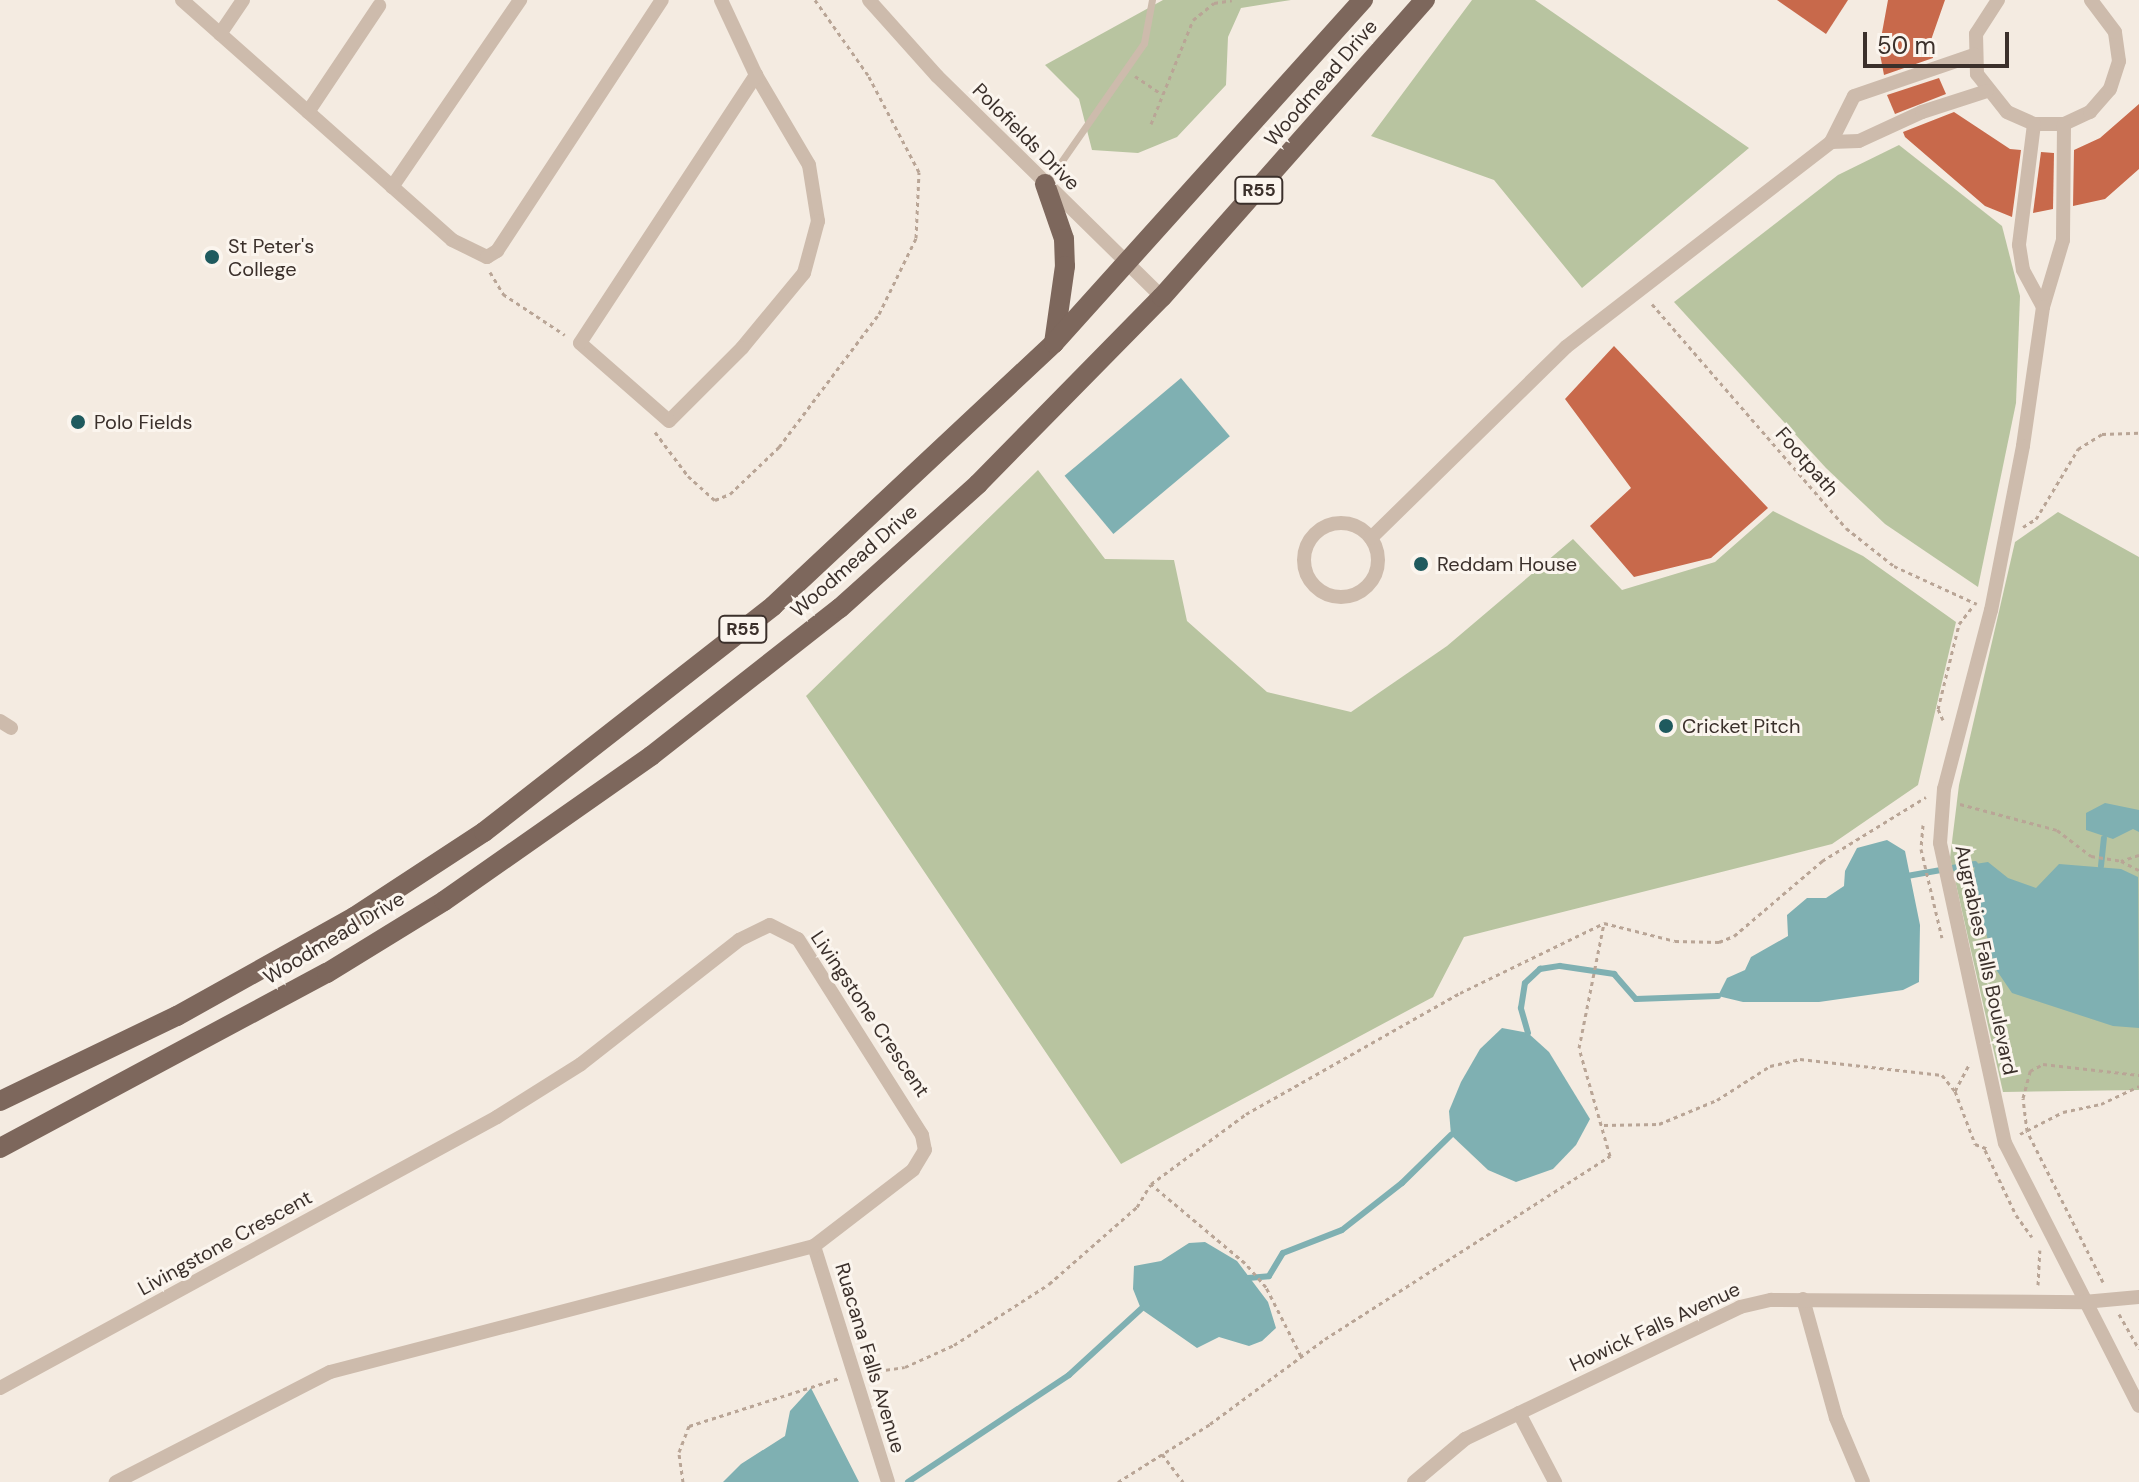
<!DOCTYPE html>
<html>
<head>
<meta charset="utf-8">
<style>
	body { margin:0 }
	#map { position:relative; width:2139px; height:1482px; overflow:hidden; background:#f4ebe1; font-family:"DM Sans",sans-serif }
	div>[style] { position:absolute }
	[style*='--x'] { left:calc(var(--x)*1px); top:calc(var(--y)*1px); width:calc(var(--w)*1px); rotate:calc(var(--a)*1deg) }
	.green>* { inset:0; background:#b8c4a0 }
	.water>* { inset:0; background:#7fb0b2; transform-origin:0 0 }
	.stream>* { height:6px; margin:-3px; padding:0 3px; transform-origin:3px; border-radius:3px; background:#7fb0b2 }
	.building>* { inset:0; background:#c8694b }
	.path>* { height:3px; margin-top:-1.5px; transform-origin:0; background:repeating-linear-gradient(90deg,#b9a596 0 4px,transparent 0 8px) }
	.service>* { height:7px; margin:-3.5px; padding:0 3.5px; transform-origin:3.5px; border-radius:3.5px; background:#cdbbac }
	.minor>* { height:14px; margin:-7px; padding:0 7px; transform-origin:7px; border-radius:7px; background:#cdbbac }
	.minor>.ring { margin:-7px; padding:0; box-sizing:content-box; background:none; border:14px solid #cdbbac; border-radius:50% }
	.primary>* { height:20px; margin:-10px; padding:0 10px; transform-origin:10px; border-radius:10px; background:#7d675c }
	.dots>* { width:22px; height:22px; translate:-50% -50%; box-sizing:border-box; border:4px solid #fbf5ee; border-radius:50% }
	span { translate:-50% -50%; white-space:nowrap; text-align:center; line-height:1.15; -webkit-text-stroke:6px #fbf5ee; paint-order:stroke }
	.shield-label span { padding:2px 6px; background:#fbf5ee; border:2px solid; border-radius:6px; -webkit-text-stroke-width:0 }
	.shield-label { font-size:18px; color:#3b302b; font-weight:700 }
	.street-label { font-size:20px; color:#3b302b }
	.poi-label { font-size:20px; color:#3b302b }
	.left { translate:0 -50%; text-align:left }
	.scale { position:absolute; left:1863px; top:32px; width:146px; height:36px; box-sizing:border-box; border:4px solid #3b302b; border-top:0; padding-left:10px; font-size:24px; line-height:28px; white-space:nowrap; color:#3b302b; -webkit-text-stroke:6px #fbf5ee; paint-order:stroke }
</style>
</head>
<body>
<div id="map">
	<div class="green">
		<div style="clip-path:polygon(1163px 0,1291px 0,1241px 8px,1228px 37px,1226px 85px,1177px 137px,1138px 153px,1092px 150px,1079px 99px,1045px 65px)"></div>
		<div style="clip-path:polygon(1472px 0,1535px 0,1749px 148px,1582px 288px,1494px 180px,1371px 136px)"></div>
		<div style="clip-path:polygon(1899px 145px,2002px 226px,2020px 296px,2016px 403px,1978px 587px,1885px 524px,1826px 468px,1674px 302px,1838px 175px)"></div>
		<div style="clip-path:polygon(1038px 470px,1105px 559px,1174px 560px,1187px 621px,1267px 692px,1351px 712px,1447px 646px,1573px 539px,1622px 590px,1715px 562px,1773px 511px,1863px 556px,1956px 622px,1918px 785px,1832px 844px,1464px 937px,1433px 997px,1121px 1164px,806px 696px)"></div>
		<div style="clip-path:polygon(2058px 512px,2139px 557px,2139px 1090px,2003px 1092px,1950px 858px,1959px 785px,2015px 542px)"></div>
	</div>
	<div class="water">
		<div style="left:1181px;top:378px;width:76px;height:152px;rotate:50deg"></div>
		<div style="clip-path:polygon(2105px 803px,2139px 810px,2139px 832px,2133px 829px,2113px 839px,2086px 830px,2086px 813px)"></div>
		<div style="clip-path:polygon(1887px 840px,1905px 851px,1920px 925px,1919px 982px,1903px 990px,1819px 1002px,1743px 1002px,1718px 996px,1727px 978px,1745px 970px,1751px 957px,1788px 936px,1787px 915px,1807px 898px,1826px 898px,1844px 886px,1845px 871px,1857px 848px)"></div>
		<div style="clip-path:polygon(1988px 862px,2008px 878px,2036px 888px,2059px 864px,2121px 869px,2138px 877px,2139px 1028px,2113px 1026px,2012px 993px,1995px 968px,1973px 881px,1975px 864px)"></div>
		<div style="clip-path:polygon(1502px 1028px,1528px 1033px,1549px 1052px,1590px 1119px,1576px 1145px,1553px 1169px,1516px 1182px,1488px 1170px,1451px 1135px,1449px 1111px,1461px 1082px,1480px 1049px)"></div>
		<div style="clip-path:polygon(1205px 1242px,1237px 1261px,1268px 1302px,1276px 1328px,1262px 1341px,1249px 1346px,1219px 1337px,1197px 1348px,1141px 1309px,1133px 1289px,1134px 1266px,1161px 1261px,1189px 1243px)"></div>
		<div style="clip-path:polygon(811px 1388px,859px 1482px,723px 1482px,741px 1464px,785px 1436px,790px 1411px)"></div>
	</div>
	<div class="stream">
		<div style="--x:2101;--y:866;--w:28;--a:-84"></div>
		<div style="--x:1907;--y:876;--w:69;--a:-10"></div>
		<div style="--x:1528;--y:1033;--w:26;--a:-106"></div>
		<div style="--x:1521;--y:1008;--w:25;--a:-81"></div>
		<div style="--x:1525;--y:983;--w:21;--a:-43"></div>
		<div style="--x:1540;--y:969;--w:20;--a:-9"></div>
		<div style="--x:1560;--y:966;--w:55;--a:8.4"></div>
		<div style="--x:1614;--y:974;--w:33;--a:49"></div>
		<div style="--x:1636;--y:999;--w:82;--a:-2.1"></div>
		<div style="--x:1248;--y:1278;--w:21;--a:-5"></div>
		<div style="--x:1269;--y:1276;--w:27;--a:-59"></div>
		<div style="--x:1283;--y:1253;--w:63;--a:-21.3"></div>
		<div style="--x:1342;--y:1230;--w:76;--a:-38.1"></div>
		<div style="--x:1402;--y:1183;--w:69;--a:-44.4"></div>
		<div style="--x:908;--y:1482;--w:193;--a:-33.6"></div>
		<div style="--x:1069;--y:1375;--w:98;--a:-42.5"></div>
	</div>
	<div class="building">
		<div style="clip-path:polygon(1777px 0,1848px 0,1826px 34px)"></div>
		<div style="clip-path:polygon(1888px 0,1945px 0,1931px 40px,1933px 58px,1884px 75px,1879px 49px)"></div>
		<div style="clip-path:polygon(1939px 78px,1946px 94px,1895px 114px,1887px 95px)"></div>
		<div style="clip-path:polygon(2139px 104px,2139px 169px,2105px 199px,2073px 206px,2074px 150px,2100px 138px)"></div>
		<div style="clip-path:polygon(1954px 112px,2010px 149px,2021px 150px,2012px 217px,1985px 206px,1905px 137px,1903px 132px)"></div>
		<div style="clip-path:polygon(2041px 152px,2054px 153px,2053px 209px,2033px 213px)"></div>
		<div style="clip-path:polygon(1614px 346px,1768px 508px,1711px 558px,1634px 577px,1590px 526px,1631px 488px,1565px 399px)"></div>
	</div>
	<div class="path">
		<div style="--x:1135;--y:76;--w:32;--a:34"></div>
		<div style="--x:1151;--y:124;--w:112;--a:-68"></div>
		<div style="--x:1193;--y:20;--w:27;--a:-39"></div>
		<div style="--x:1214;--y:3;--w:18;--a:-9"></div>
		<div style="--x:490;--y:272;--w:26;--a:59"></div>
		<div style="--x:503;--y:294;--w:74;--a:33.5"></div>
		<div style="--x:1652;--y:304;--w:296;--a:49.1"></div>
		<div style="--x:1846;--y:528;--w:61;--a:38.4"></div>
		<div style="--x:1894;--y:566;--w:91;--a:24.6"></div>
		<div style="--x:655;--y:432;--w:55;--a:53.1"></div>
		<div style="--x:688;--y:476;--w:36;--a:42"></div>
		<div style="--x:715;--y:500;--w:16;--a:-22"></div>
		<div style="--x:730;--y:494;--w:68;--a:-43.8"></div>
		<div style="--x:779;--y:447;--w:166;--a:-53.1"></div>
		<div style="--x:879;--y:314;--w:85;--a:-64"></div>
		<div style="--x:916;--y:238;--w:66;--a:-87.4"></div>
		<div style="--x:919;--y:172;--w:110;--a:-117.7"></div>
		<div style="--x:868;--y:75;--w:92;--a:-125.2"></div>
		<div style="--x:2023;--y:527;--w:15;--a:-32"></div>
		<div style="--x:2036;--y:519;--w:82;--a:-59"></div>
		<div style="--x:2078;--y:449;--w:28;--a:-32"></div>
		<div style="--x:2102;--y:434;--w:37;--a:-2"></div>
		<div style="--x:1943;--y:720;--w:12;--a:-114"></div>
		<div style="--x:1938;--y:709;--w:88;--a:-76.1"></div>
		<div style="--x:1959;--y:624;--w:24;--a:-52"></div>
		<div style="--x:1960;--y:804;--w:100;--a:15"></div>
		<div style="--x:2057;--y:830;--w:43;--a:37.4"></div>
		<div style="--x:2091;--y:856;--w:30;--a:9"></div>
		<div style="--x:1923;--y:825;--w:24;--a:95"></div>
		<div style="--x:1921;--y:849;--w:91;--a:76.7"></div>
		<div style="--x:2139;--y:855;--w:19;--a:162"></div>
		<div style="--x:2121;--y:861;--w:20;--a:27"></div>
		<div style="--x:1955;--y:1091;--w:32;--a:-62"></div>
		<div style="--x:1604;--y:1125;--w:55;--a:-1"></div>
		<div style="--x:1659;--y:1124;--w:63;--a:-22.5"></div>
		<div style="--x:1717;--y:1100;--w:63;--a:-32.7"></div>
		<div style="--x:1770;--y:1066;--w:31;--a:-13"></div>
		<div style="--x:1800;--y:1059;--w:143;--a:6.4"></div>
		<div style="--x:1942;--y:1075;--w:21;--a:51"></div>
		<div style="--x:1955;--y:1091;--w:57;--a:69.3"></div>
		<div style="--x:1975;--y:1144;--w:14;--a:21"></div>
		<div style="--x:2020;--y:1134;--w:48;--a:-27.1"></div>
		<div style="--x:2063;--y:1112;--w:39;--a:-12"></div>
		<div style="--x:2101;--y:1104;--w:42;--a:-25.3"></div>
		<div style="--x:1985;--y:1150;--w:72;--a:64.5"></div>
		<div style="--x:2016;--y:1215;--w:27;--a:54"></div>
		<div style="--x:2103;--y:1282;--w:169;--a:-116.7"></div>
		<div style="--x:2027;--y:1131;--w:33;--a:-97"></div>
		<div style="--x:2023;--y:1098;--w:28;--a:-75"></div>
		<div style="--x:2030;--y:1071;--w:15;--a:-28"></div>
		<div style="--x:2043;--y:1064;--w:97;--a:6.5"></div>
		<div style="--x:2038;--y:1285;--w:35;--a:-87"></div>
		<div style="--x:2119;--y:1314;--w:40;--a:60.3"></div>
		<div style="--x:1301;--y:1356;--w:77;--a:-116.9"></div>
		<div style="--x:1266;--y:1287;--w:32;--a:-131"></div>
		<div style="--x:1245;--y:1263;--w:123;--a:-140"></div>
		<div style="--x:1151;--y:1184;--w:118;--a:-36.4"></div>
		<div style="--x:1246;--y:1114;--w:246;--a:-29.5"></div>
		<div style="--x:1460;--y:993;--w:160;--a:-25.9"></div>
		<div style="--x:870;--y:1372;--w:35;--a:-8"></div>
		<div style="--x:905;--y:1367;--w:54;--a:-24.2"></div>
		<div style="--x:954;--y:1345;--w:113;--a:-32.7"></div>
		<div style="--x:1049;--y:1284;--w:117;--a:-41.2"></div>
		<div style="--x:1137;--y:1207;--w:26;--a:-59"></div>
		<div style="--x:1162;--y:1454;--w:35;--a:53"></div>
		<div style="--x:683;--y:1482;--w:30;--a:-98"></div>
		<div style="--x:679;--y:1452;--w:28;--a:-69"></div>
		<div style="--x:689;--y:1426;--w:157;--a:-17.7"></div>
		<div style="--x:1118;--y:1482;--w:109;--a:-32.2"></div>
		<div style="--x:1210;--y:1424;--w:143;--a:-36.5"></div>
		<div style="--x:1325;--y:1339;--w:339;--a:-32.7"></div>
		<div style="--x:1610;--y:1156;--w:112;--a:-106"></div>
		<div style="--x:1579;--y:1048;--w:127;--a:-78.7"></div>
		<div style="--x:1604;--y:923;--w:73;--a:14.2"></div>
		<div style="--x:1675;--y:941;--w:44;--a:1.3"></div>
		<div style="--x:1719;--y:942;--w:16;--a:-22"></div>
		<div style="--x:1734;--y:936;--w:116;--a:-40.4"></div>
		<div style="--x:1822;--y:861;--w:122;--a:-31.6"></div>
	</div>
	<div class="service">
		<div style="--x:1047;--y:182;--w:169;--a:-55.1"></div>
		<div style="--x:1144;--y:43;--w:44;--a:-79.5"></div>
	</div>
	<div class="minor">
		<div style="--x:182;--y:0;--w:361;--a:41.6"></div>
		<div style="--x:452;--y:240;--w:39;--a:26"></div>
		<div style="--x:487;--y:257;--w:12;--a:-31"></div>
		<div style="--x:497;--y:251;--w:300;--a:-56.7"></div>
		<div style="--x:721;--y:0;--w:83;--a:65"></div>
		<div style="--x:756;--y:75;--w:104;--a:59.5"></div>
		<div style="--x:809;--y:165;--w:57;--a:80.9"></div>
		<div style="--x:818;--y:221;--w:54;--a:105.1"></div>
		<div style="--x:804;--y:273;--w:97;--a:129.6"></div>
		<div style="--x:742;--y:348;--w:103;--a:135"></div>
		<div style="--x:669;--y:421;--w:118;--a:-138.8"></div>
		<div style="--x:580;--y:343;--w:321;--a:-56.7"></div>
		<div style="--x:869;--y:0;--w:102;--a:48.2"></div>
		<div style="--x:937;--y:76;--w:315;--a:44.5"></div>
		<div style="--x:1998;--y:0;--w:40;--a:122.9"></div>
		<div style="--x:1976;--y:34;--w:40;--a:88.6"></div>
		<div style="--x:1977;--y:74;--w:48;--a:51.7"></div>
		<div style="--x:2007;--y:112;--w:30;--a:24"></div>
		<div style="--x:2034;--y:124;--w:30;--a:0"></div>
		<div style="--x:2064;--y:124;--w:29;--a:-25"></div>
		<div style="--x:2090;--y:112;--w:30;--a:-49"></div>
		<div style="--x:2110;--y:89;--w:29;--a:-72"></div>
		<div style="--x:2119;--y:61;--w:29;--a:-98"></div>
		<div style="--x:2115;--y:32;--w:40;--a:-127"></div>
		<div style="--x:220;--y:34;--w:41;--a:-55.9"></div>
		<div style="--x:308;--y:112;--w:128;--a:-56.2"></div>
		<div style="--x:2034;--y:124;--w:122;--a:97.1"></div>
		<div style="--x:2019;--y:245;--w:25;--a:81"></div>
		<div style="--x:2023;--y:270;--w:42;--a:61.6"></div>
		<div style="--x:2064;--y:124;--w:116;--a:90.5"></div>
		<div style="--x:2063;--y:240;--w:70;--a:106.6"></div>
		<div style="--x:2043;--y:307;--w:140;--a:98.2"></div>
		<div style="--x:2023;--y:446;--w:167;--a:101"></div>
		<div style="--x:1991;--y:610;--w:185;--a:104.7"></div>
		<div style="--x:1944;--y:789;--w:54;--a:94.2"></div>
		<div style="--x:1940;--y:843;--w:307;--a:77.8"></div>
		<div style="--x:2005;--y:1143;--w:295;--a:63"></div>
		<div style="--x:1831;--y:142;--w:28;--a:-2"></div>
		<div style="--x:1859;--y:141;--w:69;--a:-24.7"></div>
		<div style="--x:1922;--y:112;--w:68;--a:-17.9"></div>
		<div style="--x:392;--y:187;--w:227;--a:-55.6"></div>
		<div class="ring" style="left:1304px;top:523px;width:60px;height:60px"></div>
		<div style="--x:1371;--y:538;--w:273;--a:-44.4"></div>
		<div style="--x:1566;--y:347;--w:335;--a:-37.7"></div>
		<div style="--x:1831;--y:142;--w:51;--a:-63.4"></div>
		<div style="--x:1854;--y:96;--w:127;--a:-18.9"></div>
		<div style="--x:0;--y:721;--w:13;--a:32"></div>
		<div style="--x:814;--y:1246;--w:247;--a:72.6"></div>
		<div style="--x:1803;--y:1299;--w:123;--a:74.5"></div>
		<div style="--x:1836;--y:1418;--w:69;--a:67.1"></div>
		<div style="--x:0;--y:1388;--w:566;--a:-28.6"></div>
		<div style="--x:497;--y:1117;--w:99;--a:-32.2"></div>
		<div style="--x:581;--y:1064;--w:201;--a:-38.1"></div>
		<div style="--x:739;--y:940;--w:34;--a:-26"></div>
		<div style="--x:770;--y:925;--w:31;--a:27"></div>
		<div style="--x:798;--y:939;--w:232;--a:57.7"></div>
		<div style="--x:922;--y:1135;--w:15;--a:79"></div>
		<div style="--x:925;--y:1150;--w:23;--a:121"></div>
		<div style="--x:913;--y:1170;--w:125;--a:142.5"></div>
		<div style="--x:814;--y:1246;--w:500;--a:165.41"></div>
		<div style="--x:330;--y:1372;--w:241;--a:152.8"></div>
		<div style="--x:1519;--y:1413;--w:78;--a:62.4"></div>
		<div style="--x:1414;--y:1482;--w:67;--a:-40.1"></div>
		<div style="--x:1465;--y:1439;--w:305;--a:-25.6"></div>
		<div style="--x:1740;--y:1307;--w:32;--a:-13"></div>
		<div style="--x:1771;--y:1300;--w:313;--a:0.4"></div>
		<div style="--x:2084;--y:1302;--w:55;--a:-5.2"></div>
	</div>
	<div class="primary">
		<div style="--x:1045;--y:184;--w:58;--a:70.9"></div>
		<div style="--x:1064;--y:239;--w:27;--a:88"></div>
		<div style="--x:1065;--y:266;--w:78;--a:98.1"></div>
		<div style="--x:0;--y:1101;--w:196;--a:-25.7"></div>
		<div style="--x:177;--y:1016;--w:203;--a:-29.2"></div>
		<div style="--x:354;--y:917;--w:155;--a:-33.2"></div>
		<div style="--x:484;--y:832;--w:367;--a:-38"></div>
		<div style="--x:773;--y:606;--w:385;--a:-43.1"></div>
		<div style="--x:1054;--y:343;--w:462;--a:-48"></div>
		<div style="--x:0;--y:1148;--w:371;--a:-28.2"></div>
		<div style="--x:327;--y:973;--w:137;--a:-31.6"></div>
		<div style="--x:444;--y:901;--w:253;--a:-35"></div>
		<div style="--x:651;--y:756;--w:240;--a:-38.1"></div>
		<div style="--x:840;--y:608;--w:186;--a:-41.9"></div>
		<div style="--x:978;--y:484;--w:262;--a:-45.5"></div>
		<div style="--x:1162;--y:297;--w:397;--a:-48.5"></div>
	</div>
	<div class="dots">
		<div style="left:212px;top:257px;background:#1f5a5e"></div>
		<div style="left:78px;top:422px;background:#1f5a5e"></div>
		<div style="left:1421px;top:564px;background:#1f5a5e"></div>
		<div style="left:1666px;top:726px;background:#1f5a5e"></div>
	</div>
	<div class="shield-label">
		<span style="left:1259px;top:190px">R55</span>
		<span style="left:743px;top:629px">R55</span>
	</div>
	<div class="street-label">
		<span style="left:1321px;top:83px;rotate:-49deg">Woodmead Drive</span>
		<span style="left:1026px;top:137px;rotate:45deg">Polofields Drive</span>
		<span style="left:1807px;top:462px;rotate:49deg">Footpath</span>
		<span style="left:854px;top:561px;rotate:-41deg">Woodmead Drive</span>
		<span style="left:334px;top:938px;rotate:-31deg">Woodmead Drive</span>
		<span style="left:1986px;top:960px;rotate:78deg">Augrabies Falls Boulevard</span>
		<span style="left:870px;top:1014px;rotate:56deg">Livingstone Crescent</span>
		<span style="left:225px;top:1243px;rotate:-29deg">Livingstone Crescent</span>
		<span style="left:1655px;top:1327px;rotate:-25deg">Howick Falls Avenue</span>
		<span style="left:870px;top:1358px;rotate:73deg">Ruacana Falls Avenue</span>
	</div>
	<div class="poi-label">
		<span class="left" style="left:228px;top:258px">St Peter's<br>College</span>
		<span class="left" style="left:94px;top:422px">Polo Fields</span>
		<span class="left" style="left:1437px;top:564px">Reddam House</span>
		<span class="left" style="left:1682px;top:726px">Cricket Pitch</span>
	</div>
	<div class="scale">50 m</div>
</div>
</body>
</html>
